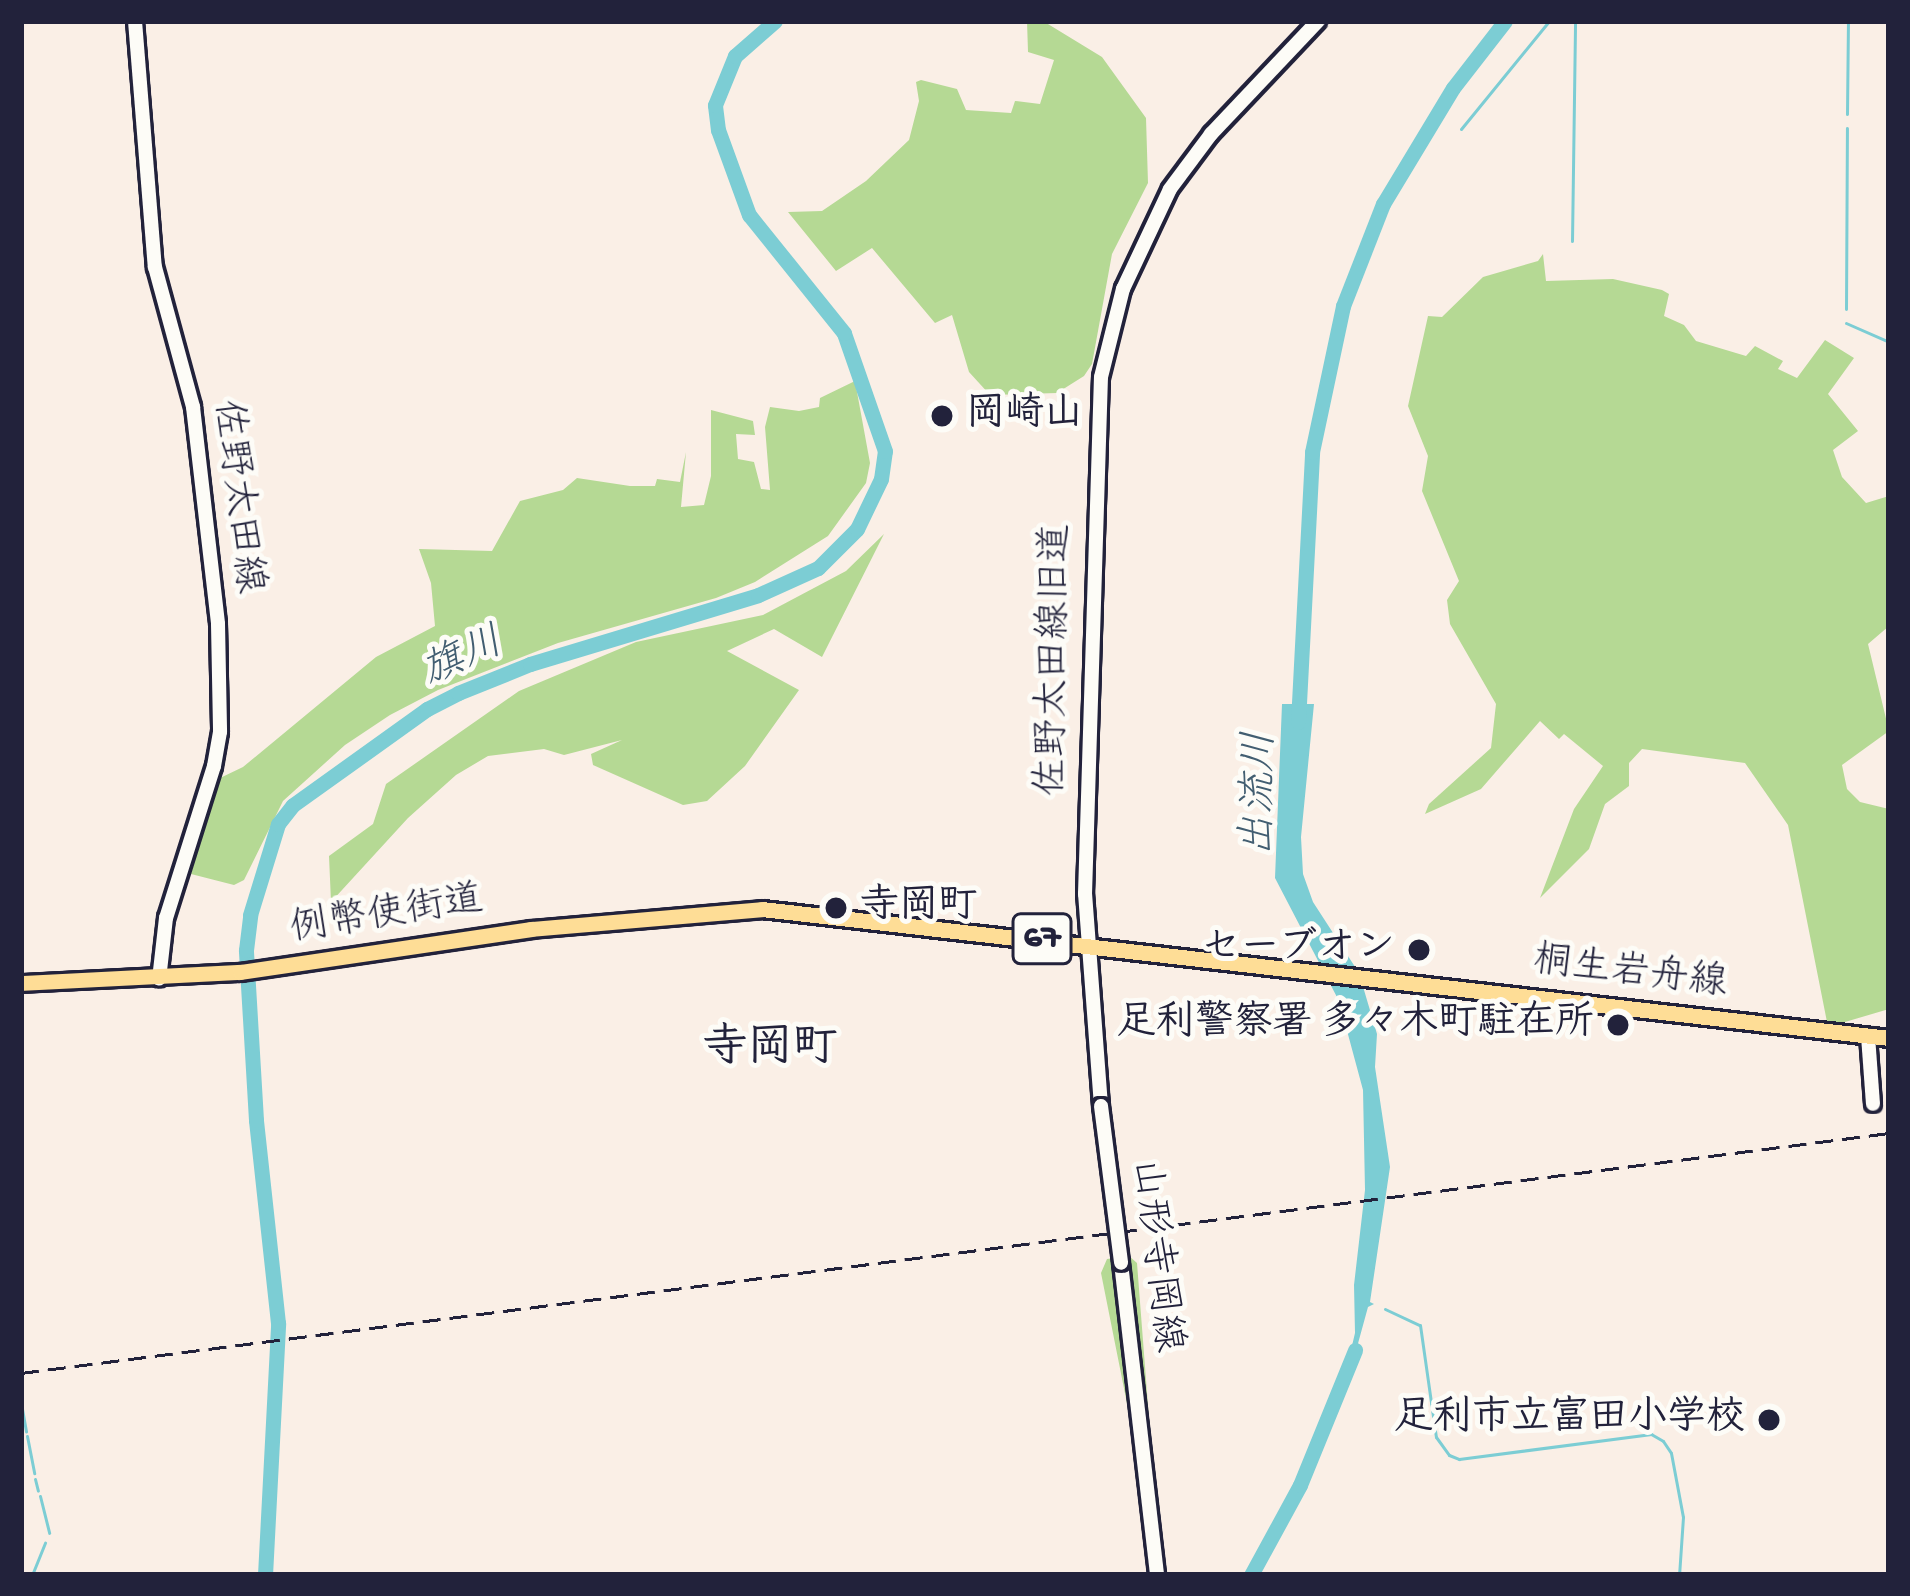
<!DOCTYPE html>
<html>
<head>
<meta charset="utf-8">
<style>
	body { margin:0 }
	#map { position:relative; width:1910px; height:1596px; overflow:hidden; background:#faefe6; font-family:"Gochi Hand","Klee One",sans-serif }
	div>[style] { position:absolute }
	[style*='--x'] { left:calc(var(--x)*1px); top:calc(var(--y)*1px); width:calc(var(--w)*1px); rotate:calc(var(--a)*1deg) }
	.green>* { inset:0; background:#b5d994 }
	.water>* { inset:0; background:#7ccdd4 }
	.stream>* { height:3px; margin:-1.5px; padding:0 1.5px; transform-origin:1.5px; border-radius:1.5px; background:#7ccdd4 }
	.river>* { height:15px; margin:-7.5px; padding:0 7.5px; transform-origin:7.5px; border-radius:7.5px; background:#7ccdd4 }
	.roads { filter:drop-shadow(3px 0 #22223b) drop-shadow(-3px 0 #22223b) drop-shadow(0 3px #22223b) drop-shadow(0 -3px #22223b) }
	.secondary>* { height:14px; margin:-7px; padding:0 7px; transform-origin:7px; border-radius:7px; background:#fdfcf7 }
	.primary>* { height:15px; margin:-7.5px; padding:0 7.5px; transform-origin:7.5px; border-radius:7.5px; background:#fedd96 }
	.rail>* { height:3px; margin-top:-1.5px; transform-origin:0; background:repeating-linear-gradient(90deg,#22223b 0 18px,transparent 0 27px) }
	.bridges { filter:drop-shadow(3px 0 #22223b) drop-shadow(-3px 0 #22223b) drop-shadow(0 3px #22223b) drop-shadow(0 -3px #22223b) }
	.secondary-bridge>* { height:14px; margin:-7px; padding:0 7px; transform-origin:7px; border-radius:7px; background:#fdfcf7 }
	.dots>* { width:33px; height:33px; translate:-50% -50%; box-sizing:border-box; border:6px solid #fdfcf7; border-radius:50% }
	span { translate:-50% -50%; white-space:nowrap; text-align:center; line-height:1.15; -webkit-text-stroke:10px #fdfcf7; paint-order:stroke }
	.shield-label span { padding:3px 9px; background:#fdfcf7; border:3px solid; border-radius:9px; -webkit-text-stroke-width:0 }
	.shield-label { font-size:36px; color:#22223b; font-weight:700 }
	.poi-label { font-size:39px; color:#22223b; font-weight:700 }
	.left { translate:0 -50%; text-align:left }
	.right { translate:-100% -50%; text-align:right }
	.street-label { font-size:39px; color:#22223b }
	.water-label { font-size:42px; color:#425e71; font-style:italic }
	.quarter-label { font-size:45px; color:#22223b; font-weight:700 }
	.frame { position:absolute; inset:0; border:24px solid #22223b; pointer-events:none }
</style>
</head>
<body>
<div id="map">
	<div class="green">
		<div style="clip-path:polygon(1027px 21px,1043px 21px,1102px 57px,1146px 118px,1148px 183px,1112px 254px,1092px 364px,1084px 376px,1057px 393px,990px 395px,969px 372px,952px 315px,935px 323px,872px 248px,836px 271px,788px 212px,822px 211px,866px 181px,909px 140px,919px 101px,916px 82px,921px 80px,957px 89px,966px 110px,1011px 113px,1015px 101px,1040px 104px,1054px 60px,1028px 52px)"></div>
		<div style="clip-path:polygon(1543px 254px,1546px 281px,1613px 279px,1662px 290px,1669px 294px,1664px 316px,1684px 325px,1696px 341px,1746px 356px,1755px 346px,1783px 361px,1778px 369px,1797px 378px,1825px 340px,1854px 358px,1828px 394px,1858px 431px,1833px 450px,1842px 477px,1866px 503px,1889px 496px,1889px 626px,1868px 644px,1889px 731px,1842px 765px,1847px 789px,1860px 802px,1889px 809px,1889px 1009px,1828px 1027px,1788px 825px,1745px 763px,1642px 749px,1629px 763px,1629px 786px,1605px 804px,1589px 849px,1540px 898px,1574px 809px,1603px 766px,1564px 734px,1559px 739px,1540px 721px,1481px 789px,1425px 814px,1429px 804px,1491px 748px,1496px 704px,1450px 624px,1447px 600px,1459px 581px,1422px 491px,1428px 456px,1408px 406px,1428px 316px,1442px 317px,1483px 277px,1538px 261px)"></div>
		<div style="clip-path:polygon(855px 381px,870px 463px,866px 483px,828px 536px,755px 582px,716px 598px,558px 643px,438px 690px,390px 715px,345px 745px,283px 801px,244px 880px,234px 885px,191px 874px,218px 779px,243px 767px,376px 657px,435px 626px,431px 583px,419px 549px,492px 551px,520px 501px,563px 490px,577px 478px,630px 486px,655px 486px,657px 479px,680px 482px,686px 452px,681px 507px,704px 505px,711px 476px,711px 410px,753px 421px,755px 435px,736px 434px,738px 459px,754px 462px,761px 489px,770px 490px,765px 427px,770px 407px,799px 411px,819px 407px,820px 398px)"></div>
		<div style="clip-path:polygon(884px 534px,822px 657px,774px 629px,727px 651px,799px 690px,745px 766px,707px 801px,683px 805px,593px 765px,591px 754px,622px 740px,564px 755px,544px 749px,488px 756px,456px 775px,408px 818px,331px 902px,329px 856px,373px 824px,386px 784px,519px 691px,636px 642px,763px 615px,846px 571px)"></div>
		<div style="clip-path:polygon(1129px 1256px,1137px 1263px,1153px 1470px,1128px 1261px,1114px 1263px,1140px 1469px,1101px 1273px,1107px 1259px)"></div>
	</div>
	<div class="water">
		<div style="clip-path:polygon(1282px 704px,1314px 704px,1301px 837px,1303px 874px,1313px 902px,1359px 973px,1377px 1034px,1375px 1067px,1390px 1167px,1370px 1302px,1374px 1304px,1368px 1307px,1351px 1369px,1347px 1367px,1355px 1333px,1354px 1285px,1365px 1190px,1363px 1090px,1339px 1001px,1275px 878px)"></div>
	</div>
	<div class="stream">
		<div style="--x:1847;--y:114;--w:93;--a:-89.4"></div>
		<div style="--x:1461;--y:129;--w:139;--a:-50.8"></div>
		<div style="--x:1572;--y:241;--w:220;--a:-89.2"></div>
		<div style="--x:1846;--y:309;--w:181;--a:-89.7"></div>
		<div style="--x:1846;--y:323;--w:47;--a:23.8"></div>
		<div style="--x:1385;--y:1309;--w:38;--a:25"></div>
		<div style="--x:1420;--y:1325;--w:113;--a:81.9"></div>
		<div style="--x:1436;--y:1437;--w:22;--a:54"></div>
		<div style="--x:1449;--y:1455;--w:11;--a:22"></div>
		<div style="--x:1459;--y:1459;--w:194;--a:-7.4"></div>
		<div style="--x:1651;--y:1434;--w:14;--a:30"></div>
		<div style="--x:1663;--y:1441;--w:14;--a:56"></div>
		<div style="--x:1671;--y:1453;--w:65;--a:79.4"></div>
		<div style="--x:1683;--y:1517;--w:58;--a:93.9"></div>
		<div style="--x:21;--y:1403;--w:29;--a:80"></div>
		<div style="--x:27;--y:1436;--w:38;--a:79"></div>
		<div style="--x:35;--y:1479;--w:12;--a:76"></div>
		<div style="--x:40;--y:1496;--w:38;--a:76"></div>
		<div style="--x:32;--y:1575;--w:35;--a:-68"></div>
	</div>
	<div class="river">
		<div style="--x:1298;--y:722;--w:270;--a:-87"></div>
		<div style="--x:1312;--y:452;--w:149;--a:-78"></div>
		<div style="--x:1343;--y:306;--w:110;--a:-68.6"></div>
		<div style="--x:1383;--y:204;--w:135;--a:-58.9"></div>
		<div style="--x:1453;--y:88;--w:85;--a:-52.2"></div>
		<div style="--x:265;--y:1575;--w:252;--a:-87"></div>
		<div style="--x:278;--y:1323;--w:204;--a:-96.2"></div>
		<div style="--x:256;--y:1120;--w:170;--a:-93.4"></div>
		<div style="--x:246;--y:950;--w:35;--a:-83"></div>
		<div style="--x:250;--y:915;--w:95;--a:-72.9"></div>
		<div style="--x:278;--y:824;--w:24;--a:-52"></div>
		<div style="--x:293;--y:805;--w:165;--a:-35.6"></div>
		<div style="--x:427;--y:709;--w:35;--a:-27"></div>
		<div style="--x:458;--y:693;--w:78;--a:-21.9"></div>
		<div style="--x:530;--y:664;--w:238;--a:-16.8"></div>
		<div style="--x:758;--y:595;--w:66;--a:-24.2"></div>
		<div style="--x:818;--y:568;--w:55;--a:-45"></div>
		<div style="--x:857;--y:529;--w:55;--a:-64.4"></div>
		<div style="--x:881;--y:479;--w:28;--a:-82"></div>
		<div style="--x:885;--y:451;--w:125;--a:-109.2"></div>
		<div style="--x:844;--y:333;--w:151;--a:-128.8"></div>
		<div style="--x:749;--y:215;--w:90;--a:-110"></div>
		<div style="--x:718;--y:130;--w:25;--a:-97"></div>
		<div style="--x:715;--y:105;--w:53;--a:-67.8"></div>
		<div style="--x:735;--y:56;--w:53;--a:-41.2"></div>
		<div style="--x:1251;--y:1575;--w:102;--a:-61.4"></div>
		<div style="--x:1300;--y:1485;--w:146;--a:-67.8"></div>
	</div>
	<div class="roads">
		<div class="secondary">
			<div style="--x:135;--y:21;--w:247;--a:85.4"></div>
			<div style="--x:155;--y:267;--w:145;--a:74.8"></div>
			<div style="--x:193;--y:407;--w:218;--a:83.4"></div>
			<div style="--x:218;--y:624;--w:108;--a:88.9"></div>
			<div style="--x:220;--y:732;--w:35;--a:100"></div>
			<div style="--x:214;--y:766;--w:159;--a:107.5"></div>
			<div style="--x:166;--y:918;--w:61;--a:96.5"></div>
			<div style="--x:1868;--y:1036;--w:68;--a:85.8"></div>
			<div style="--x:1101;--y:1106;--w:213;--a:-94.3"></div>
			<div style="--x:1085;--y:894;--w:517;--a:-88.23"></div>
			<div style="--x:1101;--y:377;--w:91;--a:-76"></div>
			<div style="--x:1123;--y:289;--w:110;--a:-64.8"></div>
			<div style="--x:1170;--y:189;--w:69;--a:-53.3"></div>
			<div style="--x:1211;--y:134;--w:156;--a:-46.6"></div>
			<div style="--x:1121;--y:1263;--w:314;--a:83.4"></div>
		</div>
		<div class="primary">
			<div style="--x:21;--y:983;--w:219;--a:-2.9"></div>
			<div style="--x:240;--y:972;--w:294;--a:-8.4"></div>
			<div style="--x:531;--y:929;--w:232;--a:-4.9"></div>
			<div style="--x:762;--y:909;--w:1134;--a:6.53"></div>
		</div>
	</div>
	<div class="rail">
		<div style="--x:21;--y:1373;--w:1883;--a:-7.32"></div>
	</div>
	<div class="bridges">
		<div class="secondary-bridge">
			<div style="--x:1101;--y:1106;--w:158;--a:82.7"></div>
		</div>
	</div>
	<div class="dots">
		<div style="left:942px;top:416px;background:#22223b"></div>
		<div style="left:836px;top:908px;background:#22223b"></div>
		<div style="left:1419px;top:950px;background:#22223b"></div>
		<div style="left:1618px;top:1025px;background:#22223b"></div>
		<div style="left:1769px;top:1420px;background:#22223b"></div>
	</div>
	<div class="shield-label">
		<span style="left:1042px;top:939px">67</span>
	</div>
	<div class="poi-label">
		<span class="left" style="left:966px;top:416px">岡崎山</span>
		<span class="left" style="left:860px;top:908px">寺岡町</span>
		<span class="right" style="left:1395px;top:950px">セーブオン</span>
		<span class="right" style="left:1594px;top:1025px">足利警察署 多々木町駐在所</span>
		<span class="right" style="left:1745px;top:1420px">足利市立富田小学校</span>
	</div>
	<div class="street-label">
		<span style="left:235px;top:497px;rotate:83deg">佐野太田線</span>
		<span style="left:1057px;top:660px;rotate:-89deg">佐野太田線旧道</span>
		<span style="left:387px;top:917px;rotate:-9deg">例幣使街道</span>
		<span style="left:1630px;top:975px;rotate:7deg">桐生岩舟線</span>
		<span style="left:1154px;top:1256px;rotate:83deg">山形寺岡線</span>
	</div>
	<div class="water-label">
		<span style="left:464px;top:660px;rotate:-24deg">旗川</span>
		<span style="left:1263px;top:794px;rotate:-89deg">出流川</span>
	</div>
	<div class="quarter-label">
		<span style="left:770px;top:1051px">寺岡町</span>
	</div>
	<div class="frame"></div>
</div>
</body>
</html>
